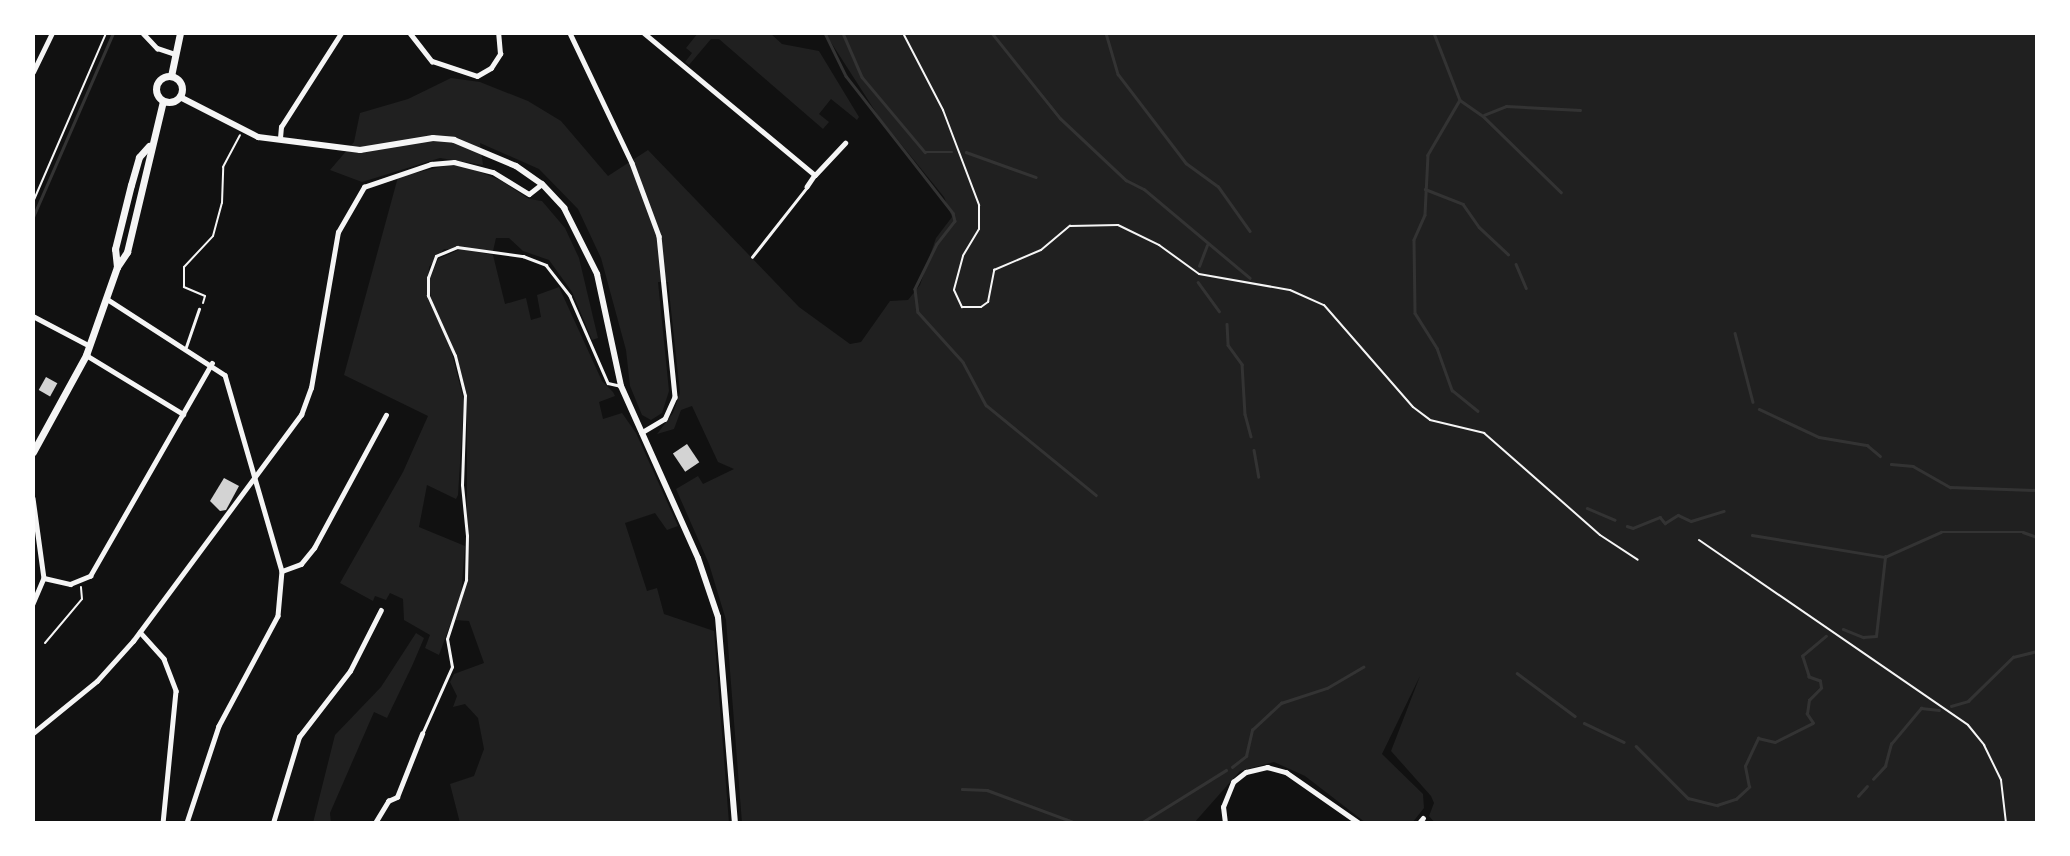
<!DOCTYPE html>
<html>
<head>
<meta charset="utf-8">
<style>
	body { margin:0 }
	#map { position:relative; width:2070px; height:856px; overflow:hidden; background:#111; font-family:Karla,sans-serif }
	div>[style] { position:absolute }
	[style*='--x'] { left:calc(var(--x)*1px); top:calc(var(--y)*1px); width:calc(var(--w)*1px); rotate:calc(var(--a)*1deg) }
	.green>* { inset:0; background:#202020 }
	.stream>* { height:2.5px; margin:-1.25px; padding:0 1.25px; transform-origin:1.25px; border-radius:1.25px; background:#333 }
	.building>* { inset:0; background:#d3d3d3; transform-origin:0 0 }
	.path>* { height:2px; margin:-1px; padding:0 1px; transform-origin:1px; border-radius:1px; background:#f5f5f5 }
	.service>* { height:2.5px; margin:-1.25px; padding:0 1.25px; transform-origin:1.25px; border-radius:1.25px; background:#f5f5f5 }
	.minor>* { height:4.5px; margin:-2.25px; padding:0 2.25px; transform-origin:2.25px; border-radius:2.25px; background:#f5f5f5 }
	.tertiary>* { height:6px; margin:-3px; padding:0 3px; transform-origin:3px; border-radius:3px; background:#f5f5f5 }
	.secondary>* { height:7px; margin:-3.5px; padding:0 3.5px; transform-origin:3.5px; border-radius:3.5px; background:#f5f5f5 }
	.secondary>.ring { margin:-3.5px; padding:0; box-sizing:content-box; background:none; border:7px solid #f5f5f5; border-radius:50% }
	span { translate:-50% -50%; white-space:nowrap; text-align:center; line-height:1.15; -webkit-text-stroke:5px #fff; paint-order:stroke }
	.frame { position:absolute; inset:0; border:35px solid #fff; pointer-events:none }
</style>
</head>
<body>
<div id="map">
	<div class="green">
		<div style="clip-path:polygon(698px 33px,770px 33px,782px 44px,819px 51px,859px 117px,857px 120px,831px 99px,819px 114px,829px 122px,823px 129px,719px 39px,711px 39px,689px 65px,685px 62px,692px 53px,686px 48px)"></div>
		<div style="clip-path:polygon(825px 33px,2037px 33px,2037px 823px,1435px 823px,1429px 816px,1434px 803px,1431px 796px,1391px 751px,1420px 676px,1382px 754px,1423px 794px,1424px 808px,1412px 823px,1366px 823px,1305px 776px,1274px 762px,1240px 771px,1194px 823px,742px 823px,726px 620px,709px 564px,676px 489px,698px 476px,703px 484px,734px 469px,718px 462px,692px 406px,681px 410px,674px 429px,657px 434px,673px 413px,680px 393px,668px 282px,658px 282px,669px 391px,662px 413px,651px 420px,642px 415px,630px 386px,626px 350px,601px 258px,578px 209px,539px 169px,480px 143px,483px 165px,440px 158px,362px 182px,330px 170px,354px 142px,360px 113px,408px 99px,451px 78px,480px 82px,528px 101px,561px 121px,608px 176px,648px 150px,799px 307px,850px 344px,861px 342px,890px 301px,908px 300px,920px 285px,936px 238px,952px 217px,944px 197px,879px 117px)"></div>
		<div style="clip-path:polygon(449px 165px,467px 167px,500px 180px,529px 199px,542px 201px,565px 228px,579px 258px,598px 338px,592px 340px,572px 292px,549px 260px,523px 251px,509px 238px,496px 238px,493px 251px,444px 249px,429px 267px,428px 300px,449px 342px,464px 401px,458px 495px,456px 499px,427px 485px,419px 527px,465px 546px,461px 595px,439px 655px,425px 648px,430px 635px,404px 620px,403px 599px,390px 593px,386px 600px,375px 596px,373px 601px,340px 583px,403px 472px,428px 416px,344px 375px,398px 177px)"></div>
		<div style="clip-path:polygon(461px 249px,493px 255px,505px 304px,526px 298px,531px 320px,541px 317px,537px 295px,559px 287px,602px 381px,613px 392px,615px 396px,599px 402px,603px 419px,622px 413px,636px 433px,678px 526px,667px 530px,655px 513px,625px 523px,647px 591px,657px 588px,664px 614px,714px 631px,729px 823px,460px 823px,450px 784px,474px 776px,484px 749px,478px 718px,465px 704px,453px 707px,457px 696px,450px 682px,454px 674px,484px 663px,469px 621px,454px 620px,467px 578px,467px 400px,457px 357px,431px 298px,429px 281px,438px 259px)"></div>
		<div style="clip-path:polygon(416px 633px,424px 638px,412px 666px,387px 718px,374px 712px,330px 813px,331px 823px,313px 823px,335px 735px,381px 687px)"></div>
	</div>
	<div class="stream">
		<div style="--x:825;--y:33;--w:48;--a:64"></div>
		<div style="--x:846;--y:76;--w:174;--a:52"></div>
		<div style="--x:953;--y:213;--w:8;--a:76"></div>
		<div style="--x:955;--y:221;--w:29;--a:128"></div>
		<div style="--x:937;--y:244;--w:50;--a:116.1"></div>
		<div style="--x:915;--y:289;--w:23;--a:83"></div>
		<div style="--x:918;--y:312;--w:67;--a:48"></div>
		<div style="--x:963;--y:362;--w:49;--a:61.9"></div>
		<div style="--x:986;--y:405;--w:142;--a:39.3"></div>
		<div style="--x:843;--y:33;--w:48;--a:66.6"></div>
		<div style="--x:862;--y:77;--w:98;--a:50"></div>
		<div style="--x:925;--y:152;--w:27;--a:0"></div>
		<div style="--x:992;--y:33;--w:109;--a:51.3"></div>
		<div style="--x:1060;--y:118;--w:91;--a:43.2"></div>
		<div style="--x:1126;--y:180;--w:20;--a:27"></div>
		<div style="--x:1144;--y:189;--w:138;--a:40"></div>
		<div style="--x:1106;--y:33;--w:43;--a:73.7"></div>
		<div style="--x:1118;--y:74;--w:112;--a:52.6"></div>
		<div style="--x:1186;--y:163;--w:39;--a:36"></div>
		<div style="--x:1218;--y:186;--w:55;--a:54.6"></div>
		<div style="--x:1434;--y:33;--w:72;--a:68.8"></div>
		<div style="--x:1460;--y:100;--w:64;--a:120.2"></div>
		<div style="--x:1428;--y:155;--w:60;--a:92.9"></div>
		<div style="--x:1425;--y:215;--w:27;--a:114"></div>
		<div style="--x:1414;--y:240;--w:73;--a:89.2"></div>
		<div style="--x:1415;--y:313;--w:41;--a:57.8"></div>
		<div style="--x:1437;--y:348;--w:45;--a:70.3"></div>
		<div style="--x:1452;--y:390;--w:33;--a:39"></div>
		<div style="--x:1460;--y:100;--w:28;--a:35"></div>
		<div style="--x:1483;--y:116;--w:109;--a:44.3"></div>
		<div style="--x:1484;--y:115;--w:24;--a:-22"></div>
		<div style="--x:1506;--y:106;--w:74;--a:3.1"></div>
		<div style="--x:966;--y:152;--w:74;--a:19.7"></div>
		<div style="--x:1425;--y:189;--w:41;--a:21.5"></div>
		<div style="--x:1463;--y:204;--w:28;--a:55"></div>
		<div style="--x:1479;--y:227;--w:40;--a:43"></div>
		<div style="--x:33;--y:217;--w:201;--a:-66.5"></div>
		<div style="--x:1516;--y:264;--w:26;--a:67"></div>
		<div style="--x:1199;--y:266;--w:22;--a:-69"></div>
		<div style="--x:1198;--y:282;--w:36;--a:54"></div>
		<div style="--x:1227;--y:324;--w:21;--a:87"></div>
		<div style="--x:1228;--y:345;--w:24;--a:54"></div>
		<div style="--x:1242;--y:364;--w:50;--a:86.6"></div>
		<div style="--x:1245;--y:414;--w:23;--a:75"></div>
		<div style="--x:1735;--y:333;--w:71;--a:75.4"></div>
		<div style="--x:1759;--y:409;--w:66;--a:25"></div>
		<div style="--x:1819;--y:437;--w:49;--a:9.5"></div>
		<div style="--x:1867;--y:445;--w:17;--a:40"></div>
		<div style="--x:1254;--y:450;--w:27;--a:80"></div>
		<div style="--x:1891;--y:464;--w:22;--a:5"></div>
		<div style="--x:1913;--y:466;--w:43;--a:29.6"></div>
		<div style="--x:1950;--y:487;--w:87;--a:2"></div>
		<div style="--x:1587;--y:508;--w:30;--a:23"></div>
		<div style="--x:1627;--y:526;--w:6;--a:18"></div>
		<div style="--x:1633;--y:528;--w:29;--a:-22"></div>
		<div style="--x:1660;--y:517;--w:8;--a:50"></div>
		<div style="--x:1665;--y:523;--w:15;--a:-32"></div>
		<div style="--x:1678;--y:515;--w:14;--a:25"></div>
		<div style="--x:1691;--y:521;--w:34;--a:-17"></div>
		<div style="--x:1752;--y:535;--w:135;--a:9.4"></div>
		<div style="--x:1885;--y:557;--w:61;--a:-24.1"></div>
		<div style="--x:1941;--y:532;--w:82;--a:0"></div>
		<div style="--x:2023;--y:532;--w:15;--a:20"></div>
		<div style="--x:1843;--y:629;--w:22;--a:22"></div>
		<div style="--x:1863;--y:637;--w:13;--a:-4"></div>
		<div style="--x:1876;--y:636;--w:80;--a:-83.5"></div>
		<div style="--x:1517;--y:673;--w:72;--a:36.6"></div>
		<div style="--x:1951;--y:706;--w:18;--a:-16"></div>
		<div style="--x:1968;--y:701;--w:63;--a:-44.4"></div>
		<div style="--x:2013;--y:657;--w:25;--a:-14"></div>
		<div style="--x:1584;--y:723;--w:44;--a:25.4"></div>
		<div style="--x:1636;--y:746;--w:74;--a:45"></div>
		<div style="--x:1688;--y:798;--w:30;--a:14"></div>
		<div style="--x:1717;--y:805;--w:20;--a:-18"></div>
		<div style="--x:1736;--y:799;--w:18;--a:-43"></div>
		<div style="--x:1749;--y:787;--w:21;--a:-101"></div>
		<div style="--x:1745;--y:766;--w:31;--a:-65"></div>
		<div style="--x:1758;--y:738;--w:17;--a:13"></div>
		<div style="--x:1775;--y:742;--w:42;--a:-26.6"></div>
		<div style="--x:1813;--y:723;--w:11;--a:-124"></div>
		<div style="--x:1807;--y:714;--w:14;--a:-82"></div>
		<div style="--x:1809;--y:700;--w:17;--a:-45"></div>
		<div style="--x:1821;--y:688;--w:7;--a:-98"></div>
		<div style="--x:1820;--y:681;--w:12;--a:-160"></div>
		<div style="--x:1809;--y:677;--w:22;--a:-108"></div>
		<div style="--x:1802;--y:656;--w:31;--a:-40"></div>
		<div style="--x:1232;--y:767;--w:18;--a:-38"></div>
		<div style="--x:1246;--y:756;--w:27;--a:-77"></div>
		<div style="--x:1252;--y:730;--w:40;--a:-43"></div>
		<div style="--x:1281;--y:703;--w:48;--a:-18.1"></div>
		<div style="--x:1327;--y:688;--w:42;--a:-30.3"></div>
		<div style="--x:1873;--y:779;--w:18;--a:-47"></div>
		<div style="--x:1885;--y:766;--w:23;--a:-75"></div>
		<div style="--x:1891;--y:744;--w:47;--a:-50.2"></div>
		<div style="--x:1921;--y:708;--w:18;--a:6"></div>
		<div style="--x:962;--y:789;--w:25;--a:2"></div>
		<div style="--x:987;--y:790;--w:95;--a:20.3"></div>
		<div style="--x:1858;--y:796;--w:13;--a:-48"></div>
		<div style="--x:1141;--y:823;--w:100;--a:-31.9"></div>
	</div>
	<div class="building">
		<div style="left:46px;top:377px;width:13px;height:15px;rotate:29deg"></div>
		<div style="left:687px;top:444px;width:22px;height:17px;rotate:56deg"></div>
		<div style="clip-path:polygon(224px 478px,239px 486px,226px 510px,220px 511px,210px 501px)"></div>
	</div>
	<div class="path">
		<div style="--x:903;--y:33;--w:87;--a:62.5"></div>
		<div style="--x:943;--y:110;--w:102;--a:69.2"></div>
		<div style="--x:979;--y:205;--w:24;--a:90"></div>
		<div style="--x:979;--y:229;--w:31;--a:121"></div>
		<div style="--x:963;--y:256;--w:35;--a:105"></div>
		<div style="--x:954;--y:290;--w:19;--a:65"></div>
		<div style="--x:962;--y:307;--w:19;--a:0"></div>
		<div style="--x:981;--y:307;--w:9;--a:-36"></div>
		<div style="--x:988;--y:302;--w:33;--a:-79"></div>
		<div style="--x:994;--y:270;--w:51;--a:-23.1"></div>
		<div style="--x:1041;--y:250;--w:38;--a:-40"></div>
		<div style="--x:1070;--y:226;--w:48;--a:-1.2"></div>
		<div style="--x:1118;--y:225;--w:46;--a:26"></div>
		<div style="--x:1159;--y:245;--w:49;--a:35.9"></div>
		<div style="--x:1199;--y:274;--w:92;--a:10"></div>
		<div style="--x:1290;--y:290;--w:37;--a:24"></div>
		<div style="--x:1324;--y:305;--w:135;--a:48.9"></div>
		<div style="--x:1413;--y:407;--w:21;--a:37"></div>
		<div style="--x:1430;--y:420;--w:56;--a:13.5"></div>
		<div style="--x:1484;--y:433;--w:154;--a:41.3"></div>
		<div style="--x:1600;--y:535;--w:45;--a:33.3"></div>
		<div style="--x:960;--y:33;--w:7;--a:0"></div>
		<div style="--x:33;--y:202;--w:184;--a:-66.6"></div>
		<div style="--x:203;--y:303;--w:7;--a:-74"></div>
		<div style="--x:205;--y:296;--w:23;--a:-157"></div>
		<div style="--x:184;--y:287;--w:20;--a:-90"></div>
		<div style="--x:184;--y:267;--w:42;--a:-46.9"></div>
		<div style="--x:213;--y:236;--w:34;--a:-75"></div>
		<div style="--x:222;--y:203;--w:36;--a:-88"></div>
		<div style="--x:223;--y:167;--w:36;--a:-62"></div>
		<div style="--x:1699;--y:540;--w:326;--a:34.5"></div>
		<div style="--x:1968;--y:725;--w:26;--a:51"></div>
		<div style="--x:1984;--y:745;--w:39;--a:64"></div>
		<div style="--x:2001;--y:780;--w:43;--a:83.4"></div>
		<div style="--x:45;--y:643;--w:57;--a:-49.9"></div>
		<div style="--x:82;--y:599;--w:12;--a:-95"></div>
	</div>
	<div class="service">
		<div style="--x:752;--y:257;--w:89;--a:-51.8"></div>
		<div style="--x:186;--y:347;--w:40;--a:-71.1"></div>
		<div style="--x:423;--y:732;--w:71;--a:-66"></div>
		<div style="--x:452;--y:667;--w:28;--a:-100"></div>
		<div style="--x:447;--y:639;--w:62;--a:-72.1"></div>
		<div style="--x:466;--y:580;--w:44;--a:-88.7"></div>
		<div style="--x:467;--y:536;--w:51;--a:-95.6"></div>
		<div style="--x:462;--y:485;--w:89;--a:-88.1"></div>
		<div style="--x:465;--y:396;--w:41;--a:-104"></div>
		<div style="--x:455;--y:356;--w:66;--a:-114.2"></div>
		<div style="--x:428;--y:296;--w:18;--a:-90"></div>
		<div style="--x:428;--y:278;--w:23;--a:-70"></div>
		<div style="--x:436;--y:256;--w:23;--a:-23"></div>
		<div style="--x:457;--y:247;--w:67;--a:7.8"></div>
		<div style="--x:523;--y:256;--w:25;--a:21"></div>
		<div style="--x:546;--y:265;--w:39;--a:52"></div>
		<div style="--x:570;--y:296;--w:95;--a:66.4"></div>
		<div style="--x:608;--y:383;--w:13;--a:13"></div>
	</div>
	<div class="minor">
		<div style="--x:143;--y:33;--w:21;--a:47"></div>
		<div style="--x:157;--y:48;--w:19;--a:18"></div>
		<div style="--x:410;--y:33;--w:36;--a:52"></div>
		<div style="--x:432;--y:61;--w:47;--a:18.4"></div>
		<div style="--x:477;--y:76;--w:16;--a:-30"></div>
		<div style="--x:491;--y:68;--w:17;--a:-57"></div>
		<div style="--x:500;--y:54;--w:21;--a:-95"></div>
		<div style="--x:570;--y:33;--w:144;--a:64.5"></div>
		<div style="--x:632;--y:163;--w:78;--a:69.7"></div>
		<div style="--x:659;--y:236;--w:162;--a:84.3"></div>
		<div style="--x:675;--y:397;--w:24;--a:114"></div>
		<div style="--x:665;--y:419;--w:27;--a:149"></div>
		<div style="--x:644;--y:33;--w:222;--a:39.7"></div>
		<div style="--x:815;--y:175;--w:14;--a:124"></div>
		<div style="--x:33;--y:72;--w:43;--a:-64"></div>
		<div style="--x:280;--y:138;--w:11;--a:-85"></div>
		<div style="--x:281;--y:127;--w:112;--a:-57.4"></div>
		<div style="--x:815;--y:175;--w:44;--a:-46.8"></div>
		<div style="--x:107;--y:299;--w:140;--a:32.8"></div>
		<div style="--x:225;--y:375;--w:204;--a:73.8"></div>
		<div style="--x:282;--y:571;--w:45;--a:95.1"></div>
		<div style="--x:278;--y:616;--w:125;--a:118.2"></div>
		<div style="--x:219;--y:726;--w:102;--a:108.3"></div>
		<div style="--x:33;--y:316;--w:64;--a:27.8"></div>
		<div style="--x:86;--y:355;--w:114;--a:31.3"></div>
		<div style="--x:33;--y:498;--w:81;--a:82.2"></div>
		<div style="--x:44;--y:578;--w:28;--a:113"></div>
		<div style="--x:282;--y:571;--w:20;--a:-20"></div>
		<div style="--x:301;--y:564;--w:21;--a:-51"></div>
		<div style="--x:314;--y:548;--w:151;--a:-61.6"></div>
		<div style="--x:44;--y:578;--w:27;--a:13"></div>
		<div style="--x:70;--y:584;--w:22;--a:-22"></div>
		<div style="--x:90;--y:576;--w:245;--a:-60.2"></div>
		<div style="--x:140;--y:632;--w:36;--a:48"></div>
		<div style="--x:164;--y:659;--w:34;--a:69"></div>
		<div style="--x:176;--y:691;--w:133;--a:95.6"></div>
		<div style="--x:33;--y:733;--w:82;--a:-39.1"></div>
		<div style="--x:97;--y:681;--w:54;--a:-48"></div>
		<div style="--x:133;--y:641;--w:282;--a:-53.4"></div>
		<div style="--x:301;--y:415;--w:29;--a:-70"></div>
		<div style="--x:311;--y:388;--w:158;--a:-80.2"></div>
		<div style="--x:338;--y:232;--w:52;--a:-60"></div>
		<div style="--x:364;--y:187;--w:71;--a:-18.9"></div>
		<div style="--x:431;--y:164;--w:23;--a:-5"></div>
		<div style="--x:454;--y:162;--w:40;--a:14.4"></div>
		<div style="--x:493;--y:172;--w:42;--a:31.4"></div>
		<div style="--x:529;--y:194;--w:16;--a:-38"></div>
		<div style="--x:273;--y:823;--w:90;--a:-73.2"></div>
		<div style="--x:299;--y:737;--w:83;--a:-52.3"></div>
		<div style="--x:350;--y:671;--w:68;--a:-63.1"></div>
		<div style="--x:375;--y:823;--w:26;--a:-59"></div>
		<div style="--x:388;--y:801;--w:10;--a:-24"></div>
		<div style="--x:397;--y:797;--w:68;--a:-68.4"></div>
		<div style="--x:1225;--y:823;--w:16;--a:-97"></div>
		<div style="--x:1223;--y:807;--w:27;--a:-68"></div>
		<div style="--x:1233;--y:782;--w:16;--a:-38"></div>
		<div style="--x:1246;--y:772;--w:22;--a:-13"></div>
		<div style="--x:1267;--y:767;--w:20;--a:15"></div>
		<div style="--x:1286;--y:772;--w:89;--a:34.9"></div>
		<div style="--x:1419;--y:823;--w:6;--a:-51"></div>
	</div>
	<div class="tertiary">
		<div style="--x:180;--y:97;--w:88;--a:27.1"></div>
		<div style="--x:258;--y:137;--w:103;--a:7.3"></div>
		<div style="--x:360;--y:150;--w:74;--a:-9.3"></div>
		<div style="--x:433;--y:138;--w:21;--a:5"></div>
		<div style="--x:454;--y:140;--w:67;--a:22.8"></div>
		<div style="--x:516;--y:166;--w:32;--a:35"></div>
		<div style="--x:542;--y:184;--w:33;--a:47"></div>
		<div style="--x:564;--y:208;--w:74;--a:63.4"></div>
		<div style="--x:597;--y:274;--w:115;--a:77.9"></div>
		<div style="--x:621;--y:386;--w:188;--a:65.9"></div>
		<div style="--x:698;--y:558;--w:62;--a:71.3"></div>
		<div style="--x:718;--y:617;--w:207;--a:85.3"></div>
	</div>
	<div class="secondary">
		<div class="ring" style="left:156px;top:76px;width:19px;height:19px"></div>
		<div style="--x:171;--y:76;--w:44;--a:-78.2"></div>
		<div style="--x:117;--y:267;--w:18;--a:-96"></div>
		<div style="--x:115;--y:249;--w:66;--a:-76"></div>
		<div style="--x:131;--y:185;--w:29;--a:-74"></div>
		<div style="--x:139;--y:157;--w:15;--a:-48"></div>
		<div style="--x:33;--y:452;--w:111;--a:-61.3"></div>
		<div style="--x:86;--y:355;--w:93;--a:-70.6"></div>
		<div style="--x:117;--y:267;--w:18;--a:-56"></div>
		<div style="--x:127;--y:252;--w:155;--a:-76.6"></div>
	</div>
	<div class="frame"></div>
</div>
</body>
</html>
